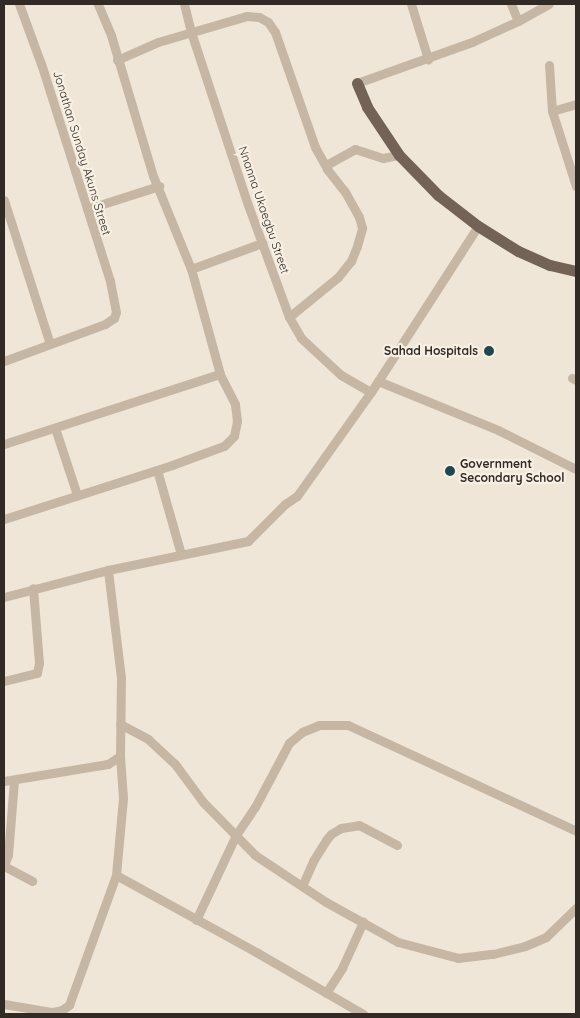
<!DOCTYPE html>
<html>
<head>
<meta charset="utf-8">
<style>
	body { margin:0 }
	#map { position:relative; width:580px; height:1018px; overflow:hidden; background:#efe6d7; font-family:Quicksand,sans-serif }
	div>[style] { position:absolute }
	[style*='--x'] { left:calc(var(--x)*1px); top:calc(var(--y)*1px); width:calc(var(--w)*1px); rotate:calc(var(--a)*1deg) }
	.minor>* { height:9px; margin:-4.5px; padding:0 4.5px; transform-origin:4.5px; border-radius:4.5px; background:#c6b7a4 }
	.major>* { height:11px; margin:-5.5px; padding:0 5.5px; transform-origin:5.5px; border-radius:5.5px; background:#736357 }
	.dots>* { width:14px; height:14px; translate:-50% -50%; box-sizing:border-box; border:2px solid #f7f0e3; border-radius:50% }
	span { translate:-50% -50%; white-space:nowrap; text-align:center; line-height:1.15; -webkit-text-stroke:4.5px #f7f0e3; paint-order:stroke }
	.street-label { font-size:12px; color:#322a25 }
	.poi-label { font-size:12px; color:#322a25; font-weight:700 }
	.right { translate:-100% -50%; text-align:right }
	.left { translate:0 -50%; text-align:left }
	.frame { position:absolute; inset:0; border:5px solid #322a25; pointer-events:none }
</style>
</head>
<body>
<div id="map">
	<div class="minor">
		<div style="--x:184;--y:4;--w:29;--a:76"></div>
		<div style="--x:191;--y:32;--w:182;--a:71.8"></div>
		<div style="--x:248;--y:205;--w:119;--a:69.9"></div>
		<div style="--x:289;--y:317;--w:24;--a:60"></div>
		<div style="--x:301;--y:338;--w:54;--a:42.8"></div>
		<div style="--x:341;--y:375;--w:34;--a:30"></div>
		<div style="--x:411;--y:4;--w:58;--a:72.8"></div>
		<div style="--x:511;--y:4;--w:18;--a:68"></div>
		<div style="--x:117;--y:60;--w:45;--a:-23.7"></div>
		<div style="--x:158;--y:42;--w:93;--a:-16.3"></div>
		<div style="--x:247;--y:16;--w:12;--a:5"></div>
		<div style="--x:259;--y:17;--w:10;--a:29"></div>
		<div style="--x:268;--y:22;--w:12;--a:55"></div>
		<div style="--x:275;--y:32;--w:122;--a:70.8"></div>
		<div style="--x:315;--y:147;--w:25;--a:61"></div>
		<div style="--x:549;--y:65;--w:46;--a:86.3"></div>
		<div style="--x:552;--y:111;--w:79;--a:72.3"></div>
		<div style="--x:357;--y:83;--w:122;--a:-19.6"></div>
		<div style="--x:472;--y:42;--w:51;--a:-24.5"></div>
		<div style="--x:518;--y:21;--w:35;--a:-29"></div>
		<div style="--x:552;--y:111;--w:25;--a:-16"></div>
		<div style="--x:4;--y:200;--w:151;--a:72.3"></div>
		<div style="--x:87;--y:209;--w:76;--a:-17.7"></div>
		<div style="--x:191;--y:269;--w:76;--a:-20.1"></div>
		<div style="--x:289;--y:317;--w:63;--a:-39.2"></div>
		<div style="--x:338;--y:277;--w:21;--a:-51"></div>
		<div style="--x:351;--y:261;--w:16;--a:-68"></div>
		<div style="--x:357;--y:246;--w:19;--a:-74"></div>
		<div style="--x:362;--y:228;--w:11;--a:-105"></div>
		<div style="--x:359;--y:217;--w:29;--a:-119"></div>
		<div style="--x:345;--y:192;--w:29;--a:-128"></div>
		<div style="--x:327;--y:169;--w:5;--a:-79"></div>
		<div style="--x:328;--y:164;--w:31;--a:-29"></div>
		<div style="--x:355;--y:149;--w:29;--a:18"></div>
		<div style="--x:383;--y:158;--w:16;--a:-11"></div>
		<div style="--x:4;--y:361;--w:108;--a:-20.1"></div>
		<div style="--x:105;--y:324;--w:11;--a:-34"></div>
		<div style="--x:114;--y:318;--w:6;--a:-72"></div>
		<div style="--x:116;--y:312;--w:32;--a:-101"></div>
		<div style="--x:110;--y:281;--w:228;--a:-107.6"></div>
		<div style="--x:41;--y:64;--w:64;--a:-110.1"></div>
		<div style="--x:572;--y:378;--w:4;--a:27"></div>
		<div style="--x:378;--y:381;--w:130;--a:22.2"></div>
		<div style="--x:498;--y:430;--w:87;--a:26.6"></div>
		<div style="--x:55;--y:428;--w:71;--a:71.8"></div>
		<div style="--x:4;--y:444;--w:227;--a:-18"></div>
		<div style="--x:157;--y:470;--w:87;--a:74.1"></div>
		<div style="--x:4;--y:519;--w:176;--a:-17.8"></div>
		<div style="--x:172;--y:465;--w:55;--a:-20.1"></div>
		<div style="--x:224;--y:446;--w:14;--a:-45"></div>
		<div style="--x:234;--y:436;--w:15;--a:-79"></div>
		<div style="--x:237;--y:421;--w:17;--a:-97"></div>
		<div style="--x:235;--y:404;--w:34;--a:-117"></div>
		<div style="--x:220;--y:374;--w:109;--a:-105.4"></div>
		<div style="--x:191;--y:269;--w:100;--a:-112.2"></div>
		<div style="--x:153;--y:176;--w:147;--a:-106.6"></div>
		<div style="--x:111;--y:35;--w:34;--a:-113"></div>
		<div style="--x:4;--y:597;--w:107;--a:-14.6"></div>
		<div style="--x:108;--y:570;--w:143;--a:-11.7"></div>
		<div style="--x:248;--y:541;--w:52;--a:-45"></div>
		<div style="--x:285;--y:504;--w:14;--a:-34"></div>
		<div style="--x:297;--y:496;--w:128;--a:-54.6"></div>
		<div style="--x:371;--y:392;--w:197;--a:-57.2"></div>
		<div style="--x:4;--y:681;--w:34;--a:-14"></div>
		<div style="--x:37;--y:673;--w:10;--a:-79"></div>
		<div style="--x:39;--y:663;--w:75;--a:-94.6"></div>
		<div style="--x:120;--y:724;--w:32;--a:28"></div>
		<div style="--x:148;--y:739;--w:37;--a:43"></div>
		<div style="--x:175;--y:764;--w:47;--a:53.6"></div>
		<div style="--x:203;--y:802;--w:74;--a:45.5"></div>
		<div style="--x:255;--y:855;--w:85;--a:33.5"></div>
		<div style="--x:326;--y:902;--w:82;--a:29.1"></div>
		<div style="--x:398;--y:942;--w:62;--a:14.9"></div>
		<div style="--x:458;--y:958;--w:35;--a:-7"></div>
		<div style="--x:493;--y:954;--w:33;--a:-14"></div>
		<div style="--x:525;--y:946;--w:23;--a:-23"></div>
		<div style="--x:546;--y:937;--w:42;--a:-44"></div>
		<div style="--x:4;--y:781;--w:105;--a:-9.3"></div>
		<div style="--x:108;--y:764;--w:14;--a:-34"></div>
		<div style="--x:4;--y:865;--w:11;--a:-68"></div>
		<div style="--x:8;--y:855;--w:75;--a:-85.4"></div>
		<div style="--x:4;--y:866;--w:32;--a:28"></div>
		<div style="--x:116;--y:875;--w:160;--a:28.8"></div>
		<div style="--x:256;--y:952;--w:124;--a:30.1"></div>
		<div style="--x:302;--y:886;--w:27;--a:-66"></div>
		<div style="--x:313;--y:861;--w:25;--a:-58"></div>
		<div style="--x:326;--y:840;--w:8;--a:-50"></div>
		<div style="--x:331;--y:834;--w:12;--a:-31"></div>
		<div style="--x:341;--y:828;--w:18;--a:-9"></div>
		<div style="--x:359;--y:825;--w:43;--a:27.8"></div>
		<div style="--x:196;--y:920;--w:94;--a:-64.8"></div>
		<div style="--x:236;--y:835;--w:34;--a:-56"></div>
		<div style="--x:255;--y:807;--w:72;--a:-62"></div>
		<div style="--x:289;--y:743;--w:17;--a:-40"></div>
		<div style="--x:302;--y:732;--w:18;--a:-22"></div>
		<div style="--x:319;--y:725;--w:29;--a:0"></div>
		<div style="--x:348;--y:725;--w:251;--a:24.9"></div>
		<div style="--x:326;--y:993;--w:30;--a:-57"></div>
		<div style="--x:342;--y:968;--w:51;--a:-65.5"></div>
		<div style="--x:4;--y:1004;--w:49;--a:9.5"></div>
		<div style="--x:52;--y:1012;--w:10;--a:-11"></div>
		<div style="--x:62;--y:1010;--w:9;--a:-36"></div>
		<div style="--x:69;--y:1005;--w:138;--a:-70.1"></div>
		<div style="--x:116;--y:875;--w:77;--a:-84.8"></div>
		<div style="--x:123;--y:798;--w:42;--a:-94.1"></div>
		<div style="--x:120;--y:756;--w:78;--a:-89.3"></div>
		<div style="--x:121;--y:678;--w:109;--a:-96.9"></div>
	</div>
	<div class="major">
		<div style="--x:357;--y:83;--w:26;--a:67"></div>
		<div style="--x:367;--y:107;--w:58;--a:56.3"></div>
		<div style="--x:399;--y:155;--w:56;--a:45.7"></div>
		<div style="--x:438;--y:195;--w:51;--a:37.8"></div>
		<div style="--x:478;--y:226;--w:47;--a:32"></div>
		<div style="--x:518;--y:251;--w:35;--a:24"></div>
		<div style="--x:550;--y:265;--w:27;--a:13"></div>
	</div>
	<div class="dots">
		<div style="left:489px;top:351px;background:#1d4851"></div>
		<div style="left:450px;top:471px;background:#1d4851"></div>
	</div>
	<div class="street-label">
		<span style="left:82px;top:153px;rotate:73deg">Jonathan Sunday Akuns Street</span>
		<span style="left:264px;top:210px;rotate:71deg">Nnanna Ukaegbu Street</span>
	</div>
	<div class="poi-label">
		<span class="right" style="left:478px;top:351px">Sahad Hospitals</span>
		<span class="left" style="left:460px;top:471px">Government<br>Secondary School</span>
	</div>
	<div class="frame"></div>
</div>
</body>
</html>
